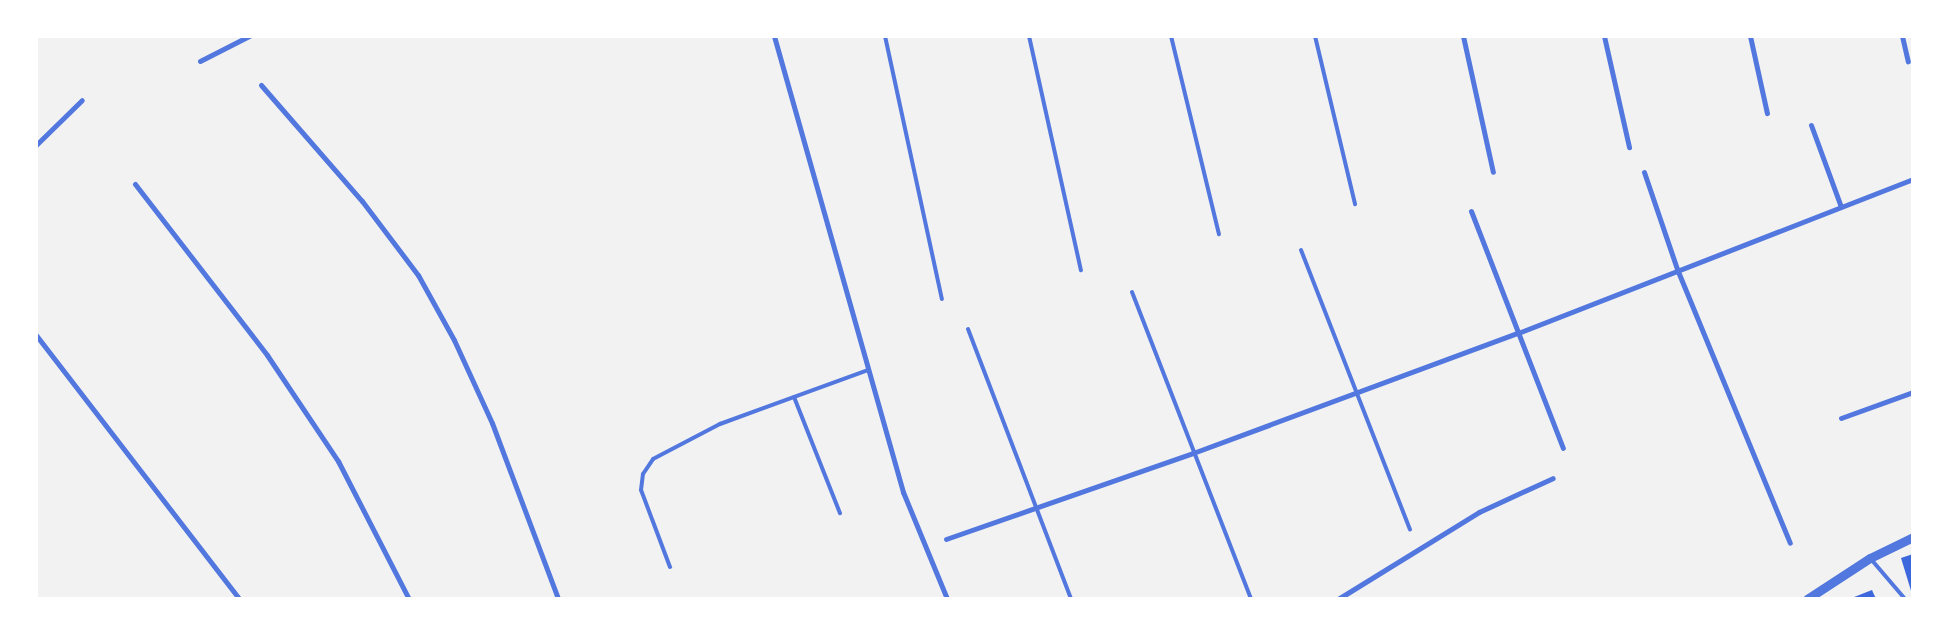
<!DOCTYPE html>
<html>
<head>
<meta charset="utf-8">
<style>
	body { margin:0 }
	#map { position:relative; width:1949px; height:635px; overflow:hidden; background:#f2f2f2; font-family:"Playfair Display",serif }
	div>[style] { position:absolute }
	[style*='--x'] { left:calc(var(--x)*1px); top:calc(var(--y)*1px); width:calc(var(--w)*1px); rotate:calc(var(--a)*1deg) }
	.building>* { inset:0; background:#3d67dc }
	.service>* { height:4px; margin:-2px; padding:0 2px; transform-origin:2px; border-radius:2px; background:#5277de }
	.minor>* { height:5px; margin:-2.5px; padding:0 2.5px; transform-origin:2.5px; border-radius:2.5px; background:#5277de }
	.tertiary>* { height:9px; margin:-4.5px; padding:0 4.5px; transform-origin:4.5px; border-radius:4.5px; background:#5277de }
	span { translate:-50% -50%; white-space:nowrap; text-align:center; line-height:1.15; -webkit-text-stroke:5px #fff; paint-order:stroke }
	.frame { position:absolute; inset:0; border:38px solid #fff; pointer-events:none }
</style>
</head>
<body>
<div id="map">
	<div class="building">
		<div style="clip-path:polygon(1913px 554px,1913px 594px,1912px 594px,1901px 558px)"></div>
		<div style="clip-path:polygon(1872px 590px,1876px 599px,1849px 599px)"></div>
	</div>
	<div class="service">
		<div style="--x:885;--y:36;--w:269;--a:77.8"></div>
		<div style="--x:1029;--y:36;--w:240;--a:77.5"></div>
		<div style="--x:1171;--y:36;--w:204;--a:76.4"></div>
		<div style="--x:1315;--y:36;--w:173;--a:76.6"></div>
		<div style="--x:1301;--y:250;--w:300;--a:68.7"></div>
		<div style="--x:1132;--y:292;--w:329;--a:68.8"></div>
		<div style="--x:968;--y:329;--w:289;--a:69.1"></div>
		<div style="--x:794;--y:397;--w:125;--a:68.4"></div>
		<div style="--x:1870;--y:558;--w:54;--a:49.5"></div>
		<div style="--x:670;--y:567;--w:82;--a:-110.6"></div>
		<div style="--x:641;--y:490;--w:16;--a:-83"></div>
		<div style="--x:643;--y:474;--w:18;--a:-56"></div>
		<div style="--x:653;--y:459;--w:76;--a:-27.6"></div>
		<div style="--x:720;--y:424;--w:158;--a:-20"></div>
	</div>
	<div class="minor">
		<div style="--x:774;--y:36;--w:474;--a:74.2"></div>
		<div style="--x:903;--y:492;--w:116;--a:67.6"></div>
		<div style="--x:1463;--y:36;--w:139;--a:77.6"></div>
		<div style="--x:1604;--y:36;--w:114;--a:77.3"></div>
		<div style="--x:1750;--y:36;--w:79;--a:77.6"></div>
		<div style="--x:1902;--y:36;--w:26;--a:77"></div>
		<div style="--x:200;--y:61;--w:55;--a:-27"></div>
		<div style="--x:261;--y:85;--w:154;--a:49"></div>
		<div style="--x:362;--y:201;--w:93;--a:52.9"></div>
		<div style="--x:418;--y:275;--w:74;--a:61"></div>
		<div style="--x:454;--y:340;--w:91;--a:65.4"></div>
		<div style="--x:492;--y:423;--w:188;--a:69.4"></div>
		<div style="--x:1811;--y:125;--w:87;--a:69.9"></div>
		<div style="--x:36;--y:145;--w:64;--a:-44.4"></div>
		<div style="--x:1644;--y:172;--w:102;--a:71.2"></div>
		<div style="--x:1677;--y:269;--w:296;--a:67.6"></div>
		<div style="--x:135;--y:184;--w:216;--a:52.3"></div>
		<div style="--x:267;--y:355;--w:128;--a:56.2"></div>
		<div style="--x:338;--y:461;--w:155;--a:62.8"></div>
		<div style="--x:1471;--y:211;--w:254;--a:68.8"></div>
		<div style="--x:36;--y:335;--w:333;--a:52.4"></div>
		<div style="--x:1841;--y:418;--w:77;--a:-19.9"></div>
		<div style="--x:946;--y:539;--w:262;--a:-19.2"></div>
		<div style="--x:1193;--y:453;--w:346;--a:-20.3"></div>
		<div style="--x:1518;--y:333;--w:424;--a:-21.3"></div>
		<div style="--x:1338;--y:599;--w:166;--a:-31.7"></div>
		<div style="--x:1479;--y:512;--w:81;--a:-24.7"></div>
	</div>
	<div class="tertiary">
		<div style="--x:1807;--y:599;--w:75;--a:-33.1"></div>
		<div style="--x:1870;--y:558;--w:48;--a:-26"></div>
	</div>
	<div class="frame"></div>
</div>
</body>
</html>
